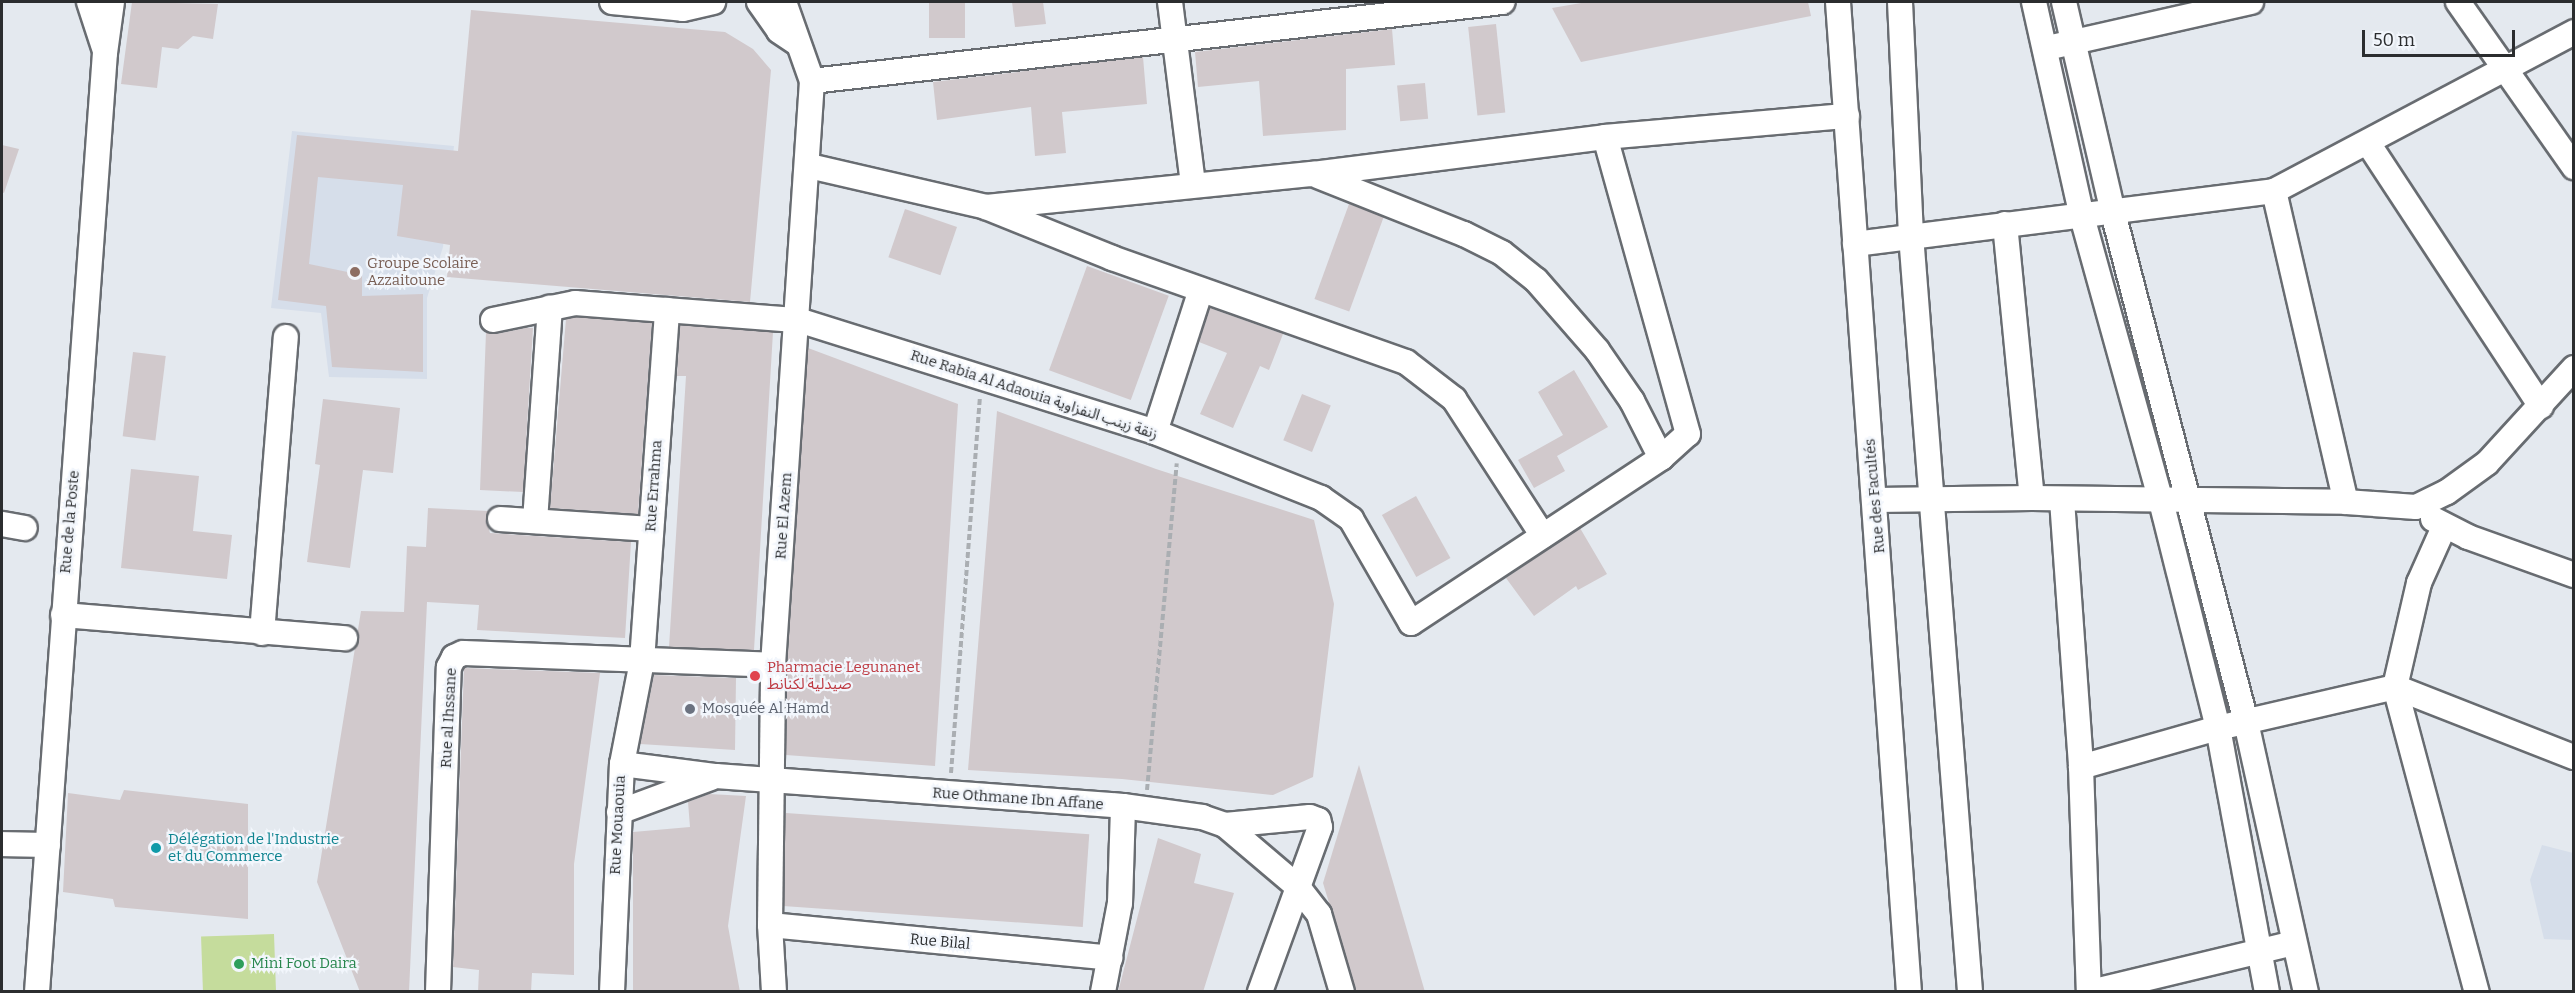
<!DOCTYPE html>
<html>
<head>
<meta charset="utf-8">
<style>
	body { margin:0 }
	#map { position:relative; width:2575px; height:993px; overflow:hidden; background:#e4e9ef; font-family:Bitter,"Noto Sans Arabic",serif }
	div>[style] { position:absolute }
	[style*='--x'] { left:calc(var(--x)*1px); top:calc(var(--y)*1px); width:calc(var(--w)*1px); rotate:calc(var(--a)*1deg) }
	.built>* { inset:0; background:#d6deea }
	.green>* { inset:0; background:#c5dc9c; transform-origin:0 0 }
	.building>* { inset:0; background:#d1c9cc; transform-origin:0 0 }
	.path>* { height:4px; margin-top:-2px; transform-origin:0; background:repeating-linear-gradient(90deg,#aaaeb2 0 6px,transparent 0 9px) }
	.roads { filter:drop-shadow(2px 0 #686c71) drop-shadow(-2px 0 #686c71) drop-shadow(0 2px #686c71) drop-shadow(0 -2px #686c71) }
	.minor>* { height:24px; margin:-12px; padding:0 12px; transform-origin:12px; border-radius:12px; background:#fff }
	.dots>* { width:16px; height:16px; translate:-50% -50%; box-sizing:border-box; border:3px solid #f2f6fc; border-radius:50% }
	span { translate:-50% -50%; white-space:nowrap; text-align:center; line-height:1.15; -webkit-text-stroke:4.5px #f2f6fc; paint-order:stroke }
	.education-label { font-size:15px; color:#785e54 }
	.left { translate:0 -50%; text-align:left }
	.street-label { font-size:15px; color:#2b2d2f }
	.health-label { font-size:15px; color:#be3a42 }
	.worship-label { font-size:15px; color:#5b616d }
	.culture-label { font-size:15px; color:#0d838f }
	.leisure-label { font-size:15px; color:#27864d }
	.frame { position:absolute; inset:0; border:3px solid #2b2d2f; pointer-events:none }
	.scale { position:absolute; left:2362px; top:30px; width:153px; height:27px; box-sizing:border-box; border:3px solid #2b2d2f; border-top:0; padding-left:8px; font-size:18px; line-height:21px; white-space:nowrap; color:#2b2d2f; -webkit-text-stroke:4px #f2f6fc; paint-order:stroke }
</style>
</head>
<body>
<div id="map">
	<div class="built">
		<div style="clip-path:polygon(292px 131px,454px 146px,443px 247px,427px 298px,427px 379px,329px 377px,321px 313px,271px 308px)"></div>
		<div style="clip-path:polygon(2542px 845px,2573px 853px,2573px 940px,2544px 939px,2530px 880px)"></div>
	</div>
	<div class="green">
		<div style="left:274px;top:934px;width:57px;height:73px;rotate:88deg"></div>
	</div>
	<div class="building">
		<div style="clip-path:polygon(132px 2px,218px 4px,213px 39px,193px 36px,178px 49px,162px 47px,157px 88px,121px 84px)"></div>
		<div style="left:929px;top:2px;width:36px;height:36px"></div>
		<div style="clip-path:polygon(1012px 2px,1043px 2px,1046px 24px,1015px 27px)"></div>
		<div style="clip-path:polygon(1587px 2px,1808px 2px,1811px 16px,1581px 62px,1552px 8px)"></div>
		<div style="clip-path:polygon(471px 10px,725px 32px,753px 49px,771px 70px,750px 302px,447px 277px,450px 245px,397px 236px,403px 185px,318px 177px,309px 264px,362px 275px,362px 296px,423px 294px,423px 372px,332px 367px,326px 306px,278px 300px,297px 135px,458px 151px)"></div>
		<div style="left:1496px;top:24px;width:89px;height:28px;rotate:84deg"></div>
		<div style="clip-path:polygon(1392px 29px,1395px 65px,1346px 69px,1346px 130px,1263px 136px,1259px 81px,1198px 87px,1195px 52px)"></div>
		<div style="clip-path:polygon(1143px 57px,1147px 104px,1062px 112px,1066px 153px,1035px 156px,1031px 107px,937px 120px,933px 82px)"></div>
		<div style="left:1425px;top:83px;width:36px;height:28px;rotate:85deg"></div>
		<div style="clip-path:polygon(2px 145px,19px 149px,4px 193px,2px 192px)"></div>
		<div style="left:1349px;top:204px;width:37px;height:101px;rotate:20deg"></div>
		<div style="left:905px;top:209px;width:55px;height:51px;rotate:19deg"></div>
		<div style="left:1087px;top:266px;width:87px;height:111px;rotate:20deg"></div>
		<div style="clip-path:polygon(1210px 308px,1283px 334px,1269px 370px,1260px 366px,1233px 428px,1200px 414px,1227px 353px,1199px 342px)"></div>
		<div style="clip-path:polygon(576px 317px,652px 323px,638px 514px,550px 508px,566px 319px)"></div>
		<div style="clip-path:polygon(680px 325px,773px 332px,754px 650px,669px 647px,686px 376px,677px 376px)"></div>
		<div style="clip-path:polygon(525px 328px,533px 328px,523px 492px,480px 490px,486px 332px,496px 334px)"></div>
		<div style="clip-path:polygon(808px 348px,958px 404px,935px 766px,786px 755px,787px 666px)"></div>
		<div style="left:133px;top:352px;width:33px;height:85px;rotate:7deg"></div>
		<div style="clip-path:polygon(1574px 370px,1608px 427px,1557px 456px,1565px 471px,1534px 488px,1518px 460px,1563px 435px,1538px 392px)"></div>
		<div style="left:1302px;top:394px;width:31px;height:50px;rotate:22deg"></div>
		<div style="clip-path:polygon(323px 399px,400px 408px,393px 473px,363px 470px,350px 568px,307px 562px,320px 465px,315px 464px)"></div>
		<div style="clip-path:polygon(997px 411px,1156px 469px,1314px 520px,1334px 604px,1313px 777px,1273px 795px,1122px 779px,968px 770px)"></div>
		<div style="clip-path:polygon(131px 469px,199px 476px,193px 531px,232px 535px,227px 579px,121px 568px)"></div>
		<div style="left:1416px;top:496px;width:71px;height:39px;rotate:61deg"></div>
		<div style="clip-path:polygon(428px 508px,488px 511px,486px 519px,490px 533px,631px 542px,625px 638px,477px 630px,479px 605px,427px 602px,409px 992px,360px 992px,317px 882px,361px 611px,404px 612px,407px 546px,426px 547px)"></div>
		<div style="clip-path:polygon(1580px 528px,1607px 574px,1578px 590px,1576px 586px,1534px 616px,1506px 578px)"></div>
		<div style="clip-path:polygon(464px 668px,600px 673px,574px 864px,574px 975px,532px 973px,531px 992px,478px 992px,479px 970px,453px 967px)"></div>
		<div style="clip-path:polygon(654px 675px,736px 678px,735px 750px,640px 744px)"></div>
		<div style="clip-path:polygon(1359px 765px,1425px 992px,1356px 992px,1323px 883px)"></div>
		<div style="clip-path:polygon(124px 790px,248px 804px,248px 919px,115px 907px,113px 899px,63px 892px,68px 793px,120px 800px)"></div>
		<div style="clip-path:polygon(709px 794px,746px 796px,728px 926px,740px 992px,633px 992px,633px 832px,690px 827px,688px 802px)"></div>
		<div style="left:786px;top:813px;width:304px;height:93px;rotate:4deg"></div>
		<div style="clip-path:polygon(1158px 838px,1201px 854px,1194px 883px,1234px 893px,1203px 992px,1118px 992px)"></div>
	</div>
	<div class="path">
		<div style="--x:951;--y:773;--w:377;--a:-85.6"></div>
		<div style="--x:1147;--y:790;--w:328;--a:-84.8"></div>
	</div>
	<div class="roads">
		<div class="minor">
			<div style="--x:89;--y:2;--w:48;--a:71.9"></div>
			<div style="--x:612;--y:2;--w:71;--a:5.6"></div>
			<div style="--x:683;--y:9;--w:31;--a:-13"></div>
			<div style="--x:759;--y:2;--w:35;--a:55"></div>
			<div style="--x:779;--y:31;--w:23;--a:34"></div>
			<div style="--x:1170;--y:2;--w:184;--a:82.8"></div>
			<div style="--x:1838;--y:2;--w:993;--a:85.9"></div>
			<div style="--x:1900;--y:2;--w:233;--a:87.3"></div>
			<div style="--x:1911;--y:235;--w:759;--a:85.54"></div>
			<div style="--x:2034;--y:2;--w:216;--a:77.4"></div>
			<div style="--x:2081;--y:213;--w:299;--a:74.5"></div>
			<div style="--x:2161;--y:501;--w:234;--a:75.9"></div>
			<div style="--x:2218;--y:728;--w:269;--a:79.5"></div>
			<div style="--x:2064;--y:2;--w:212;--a:76.9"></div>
			<div style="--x:2112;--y:209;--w:530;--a:75.36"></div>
			<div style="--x:2246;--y:722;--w:277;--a:77.5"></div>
			<div style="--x:2458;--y:2;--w:202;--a:54.9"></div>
			<div style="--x:2056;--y:46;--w:200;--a:-12.7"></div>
			<div style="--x:812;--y:81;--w:695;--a:-6.53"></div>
			<div style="--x:2368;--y:143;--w:315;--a:56.7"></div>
			<div style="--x:809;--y:166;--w:182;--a:13"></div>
			<div style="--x:986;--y:207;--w:136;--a:22"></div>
			<div style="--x:1112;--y:258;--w:312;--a:19.5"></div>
			<div style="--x:1406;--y:362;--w:61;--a:37.6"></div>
			<div style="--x:1454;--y:399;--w:163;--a:57"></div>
			<div style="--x:1318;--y:176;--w:157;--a:21.7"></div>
			<div style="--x:1464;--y:234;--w:42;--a:26.6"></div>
			<div style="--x:1502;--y:253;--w:43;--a:38.5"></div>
			<div style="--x:1536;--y:280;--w:93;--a:48.9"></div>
			<div style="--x:1597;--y:350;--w:62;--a:55.5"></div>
			<div style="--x:1632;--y:401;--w:64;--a:63"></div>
			<div style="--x:2274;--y:191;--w:319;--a:77"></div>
			<div style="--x:986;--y:207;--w:329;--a:-5.8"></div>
			<div style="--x:1313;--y:174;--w:294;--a:-7.2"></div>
			<div style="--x:1605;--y:137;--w:243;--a:-5"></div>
			<div style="--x:2005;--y:224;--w:275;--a:84.4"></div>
			<div style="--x:1855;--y:244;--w:422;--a:-7.2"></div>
			<div style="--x:2274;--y:191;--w:340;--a:-27.9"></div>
			<div style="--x:493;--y:320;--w:84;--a:-11.7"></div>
			<div style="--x:575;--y:303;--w:224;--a:4.4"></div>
			<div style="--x:798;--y:320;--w:374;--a:17.4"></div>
			<div style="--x:1155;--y:432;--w:179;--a:21.7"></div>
			<div style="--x:1321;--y:498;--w:37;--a:35"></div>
			<div style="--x:1351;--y:519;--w:120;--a:60"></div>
			<div style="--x:1411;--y:623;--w:300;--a:-33.4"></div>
			<div style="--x:1661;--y:458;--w:36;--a:-42"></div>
			<div style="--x:1688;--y:434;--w:308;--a:-105.6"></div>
			<div style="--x:1155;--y:432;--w:149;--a:-72.1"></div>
			<div style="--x:1875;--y:500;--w:157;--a:-0.7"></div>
			<div style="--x:2032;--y:498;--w:314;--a:0.7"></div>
			<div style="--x:2346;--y:502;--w:70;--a:4.1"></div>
			<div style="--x:2416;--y:507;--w:34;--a:-26"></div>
			<div style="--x:2447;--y:492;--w:49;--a:-35.9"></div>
			<div style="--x:2487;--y:463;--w:129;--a:-47.5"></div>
			<div style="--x:2062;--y:500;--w:268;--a:85.9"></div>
			<div style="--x:2081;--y:767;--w:225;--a:88"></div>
			<div style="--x:500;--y:519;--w:151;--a:3.8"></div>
			<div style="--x:2433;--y:519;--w:39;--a:27"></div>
			<div style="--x:2468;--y:537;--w:113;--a:19.7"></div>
			<div style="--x:535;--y:521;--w:214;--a:-86"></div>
			<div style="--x:2;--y:524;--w:23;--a:10"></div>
			<div style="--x:2444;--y:527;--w:61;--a:114.1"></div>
			<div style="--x:2419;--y:583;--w:107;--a:103"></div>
			<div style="--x:2395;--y:687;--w:316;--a:75"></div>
			<div style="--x:63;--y:615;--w:283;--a:4.7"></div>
			<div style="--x:262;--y:633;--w:297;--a:-85.4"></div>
			<div style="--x:622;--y:764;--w:95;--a:7.3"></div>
			<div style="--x:716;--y:776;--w:408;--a:4.2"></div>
			<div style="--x:1123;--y:806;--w:80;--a:7.9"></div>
			<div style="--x:1202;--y:817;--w:24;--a:19"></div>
			<div style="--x:1225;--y:825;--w:94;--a:40.3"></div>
			<div style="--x:1297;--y:886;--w:36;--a:52"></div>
			<div style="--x:1319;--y:914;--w:81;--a:73.6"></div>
			<div style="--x:2081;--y:767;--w:142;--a:-15.9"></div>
			<div style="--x:2218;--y:728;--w:182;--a:-13"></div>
			<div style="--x:2395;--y:687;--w:192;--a:21.4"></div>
			<div style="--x:619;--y:812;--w:98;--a:-20.3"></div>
			<div style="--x:1225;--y:825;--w:85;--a:-5.4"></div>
			<div style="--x:1310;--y:817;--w:9;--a:21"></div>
			<div style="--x:1318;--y:820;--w:7;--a:74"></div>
			<div style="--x:1320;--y:827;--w:176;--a:110"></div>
			<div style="--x:2;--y:844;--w:46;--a:1.2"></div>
			<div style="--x:770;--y:925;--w:342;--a:5.5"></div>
			<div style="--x:37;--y:992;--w:941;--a:-85.86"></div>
			<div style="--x:105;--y:53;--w:51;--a:-82.2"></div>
			<div style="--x:438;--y:992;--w:325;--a:-88.1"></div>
			<div style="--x:449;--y:667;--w:11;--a:-63"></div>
			<div style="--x:454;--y:657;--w:10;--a:-24"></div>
			<div style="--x:463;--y:653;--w:310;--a:2.2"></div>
			<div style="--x:612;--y:992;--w:228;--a:-87.5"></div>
			<div style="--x:622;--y:764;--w:105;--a:-79"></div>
			<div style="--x:642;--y:661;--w:352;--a:-85.9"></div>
			<div style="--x:774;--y:992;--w:67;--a:-93.4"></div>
			<div style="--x:770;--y:925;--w:260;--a:-89.3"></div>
			<div style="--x:773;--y:665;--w:585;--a:-86.18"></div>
			<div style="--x:812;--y:81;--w:84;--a:-109.5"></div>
			<div style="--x:1103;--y:992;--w:91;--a:-79.2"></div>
			<div style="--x:1120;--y:903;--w:97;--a:-88.2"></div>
			<div style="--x:2090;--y:992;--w:210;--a:-13.5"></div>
		</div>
	</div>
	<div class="dots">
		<div style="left:355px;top:272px;background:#8d6e63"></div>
		<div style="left:755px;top:676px;background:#e0444e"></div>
		<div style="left:690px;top:709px;background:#6b7280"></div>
		<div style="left:156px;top:848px;background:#0f9aa8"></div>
		<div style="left:239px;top:964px;background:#2e9e5b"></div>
	</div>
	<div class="education-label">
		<span class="left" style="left:367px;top:272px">Groupe Scolaire<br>Azzaitoune</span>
	</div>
	<div class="street-label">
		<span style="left:1034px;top:395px;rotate:18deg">Rue Rabia Al Adaouia زنقة زينب النفزاوية</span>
		<span style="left:654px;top:486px;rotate:-86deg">Rue Errahma</span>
		<span style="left:1875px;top:496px;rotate:-95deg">Rue des Facultés</span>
		<span style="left:784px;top:516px;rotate:-86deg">Rue El Azem</span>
		<span style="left:70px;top:522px;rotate:-85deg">Rue de la Poste</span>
		<span style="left:449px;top:718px;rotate:-87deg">Rue al Ihssane</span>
		<span style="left:1018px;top:799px;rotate:4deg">Rue Othmane Ibn Affane</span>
		<span style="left:618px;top:825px;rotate:-87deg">Rue Mouaouia</span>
		<span style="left:940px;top:942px;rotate:5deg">Rue Bilal</span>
	</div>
	<div class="health-label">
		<span class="left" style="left:767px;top:676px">Pharmacie Legunanet<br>صيدلية لكنانط</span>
	</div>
	<div class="worship-label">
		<span class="left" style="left:702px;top:709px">Mosquée Al Hamd</span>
	</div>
	<div class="culture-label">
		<span class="left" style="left:168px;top:848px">Délégation de l'Industrie<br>et du Commerce</span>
	</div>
	<div class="leisure-label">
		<span class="left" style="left:251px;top:964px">Mini Foot Daira</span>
	</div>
	<div class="frame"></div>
	<div class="scale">50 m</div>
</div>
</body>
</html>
